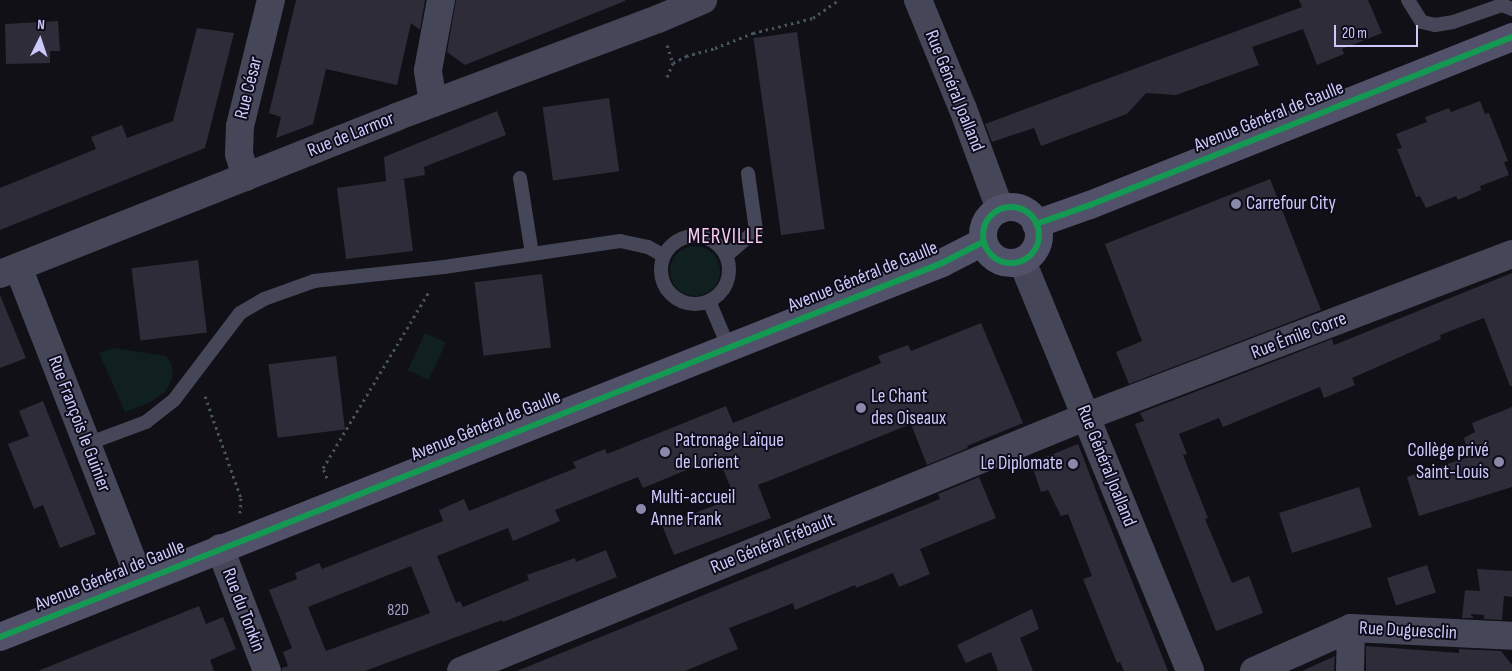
<!DOCTYPE html>
<html>
<head>
<meta charset="utf-8">
<style>
	body { margin:0 }
	#map { position:relative; width:1512px; height:671px; overflow:hidden; background:#101016; font-family:"Sofia Sans Condensed",sans-serif }
	div>[style] { position:absolute }
	[style*='--x'] { left:calc(var(--x)*1px); top:calc(var(--y)*1px); width:calc(var(--w)*1px); rotate:calc(var(--a)*1deg) }
	.green>* { inset:0; background:#102020; transform-origin:0 0 }
	.round { border-radius:50% }
	.building>* { inset:0; background:#2e2c39; transform-origin:0 0 }
	.path>* { height:3px; margin-top:-1.5px; transform-origin:0; background:repeating-linear-gradient(90deg,#46545d 0 2.5px,transparent 0 6.5px) }
	.lane>* { height:14px; margin:-7px; padding:0 7px; transform-origin:7px; border-radius:7px; background:#454657 }
	.lane>.ring { margin:-7px; padding:0; box-sizing:content-box; background:none; border:14px solid #454657; border-radius:50% }
	.street>* { height:28px; margin:-14px; padding:0 14px; transform-origin:14px; border-radius:14px; background:#454657 }
	.secondary>* { height:28px; margin:-14px; padding:0 14px; transform-origin:14px; border-radius:14px; background:#51526a }
	.secondary>.ring { margin:-14px; padding:0; box-sizing:content-box; background:none; border:28px solid #51526a; border-radius:50% }
	.cycleway>* { height:6px; margin:-3px; padding:0 3px; transform-origin:3px; border-radius:3px; background:#139951 }
	.cycleway>.ring { margin:-3px; padding:0; box-sizing:content-box; background:none; border:6px solid #139951; border-radius:50% }
	.dots>* { width:14px; height:14px; translate:-50% -50%; box-sizing:border-box; border:2px solid #0e0c1a; border-radius:50% }
	span { translate:-50% -50%; white-space:nowrap; text-align:center; line-height:1.15; -webkit-text-stroke:4px #0e0c1a; paint-order:stroke }
	.number-label { font-size:16px; color:#a4a2ca }
	.number-label span { -webkit-text-stroke-width:0 }
	.street-label { font-size:19px; color:#cccafa }
	.poi-label { font-size:19px; color:#cccafa }
	.left { translate:0 -50%; text-align:left }
	.right { translate:-100% -50%; text-align:right }
	.quarter-label { font-size:21px; color:#facced; letter-spacing:1px }
	.north { position:absolute; left:15px; top:15px; width:50px; height:50px; -webkit-text-stroke:4px #0e0c1a; paint-order:stroke; rotate:4deg; font-size:14px; font-weight:700; line-height:20px; text-align:center; color:#cccafa }
	.north::after { content:''; display:block; margin:auto; width:18px; height:22px; background:#cccafa; clip-path:polygon(50% 0,100% 100%,50% 72%,0 100%) }
	.scale { position:absolute; left:1334px; top:25px; width:84px; height:22px; box-sizing:border-box; border:2px solid #cccafa; border-top:0; padding-left:6px; font-size:15px; line-height:18px; white-space:nowrap; color:#cccafa; -webkit-text-stroke:4px #0e0c1a; paint-order:stroke }
</style>
</head>
<body>
<div id="map">
	<div class="green">
		<div class="round" style="left:670px;top:246px;width:50px;height:50px"></div>
		<div style="left:425px;top:333px;width:23px;height:41px;rotate:25deg"></div>
		<div style="clip-path:polygon(114px 348px,166px 356px,171px 363px,173px 372px,171px 381px,165px 392px,149px 403px,125px 412px,99px 353px)"></div>
	</div>
	<div class="building">
		<div style="clip-path:polygon(296px 0,425px 0,420px 30px,411px 23px,397px 85px,326px 69px,313px 124px,276px 138px,281px 117px,269px 113px)"></div>
		<div style="clip-path:polygon(456px 0,625px 0,625px 1px,465px 65px,447px 52px)"></div>
		<div style="clip-path:polygon(1299px 0,1368px 0,1382px 33px,1342px 49px,1344px 54px,1317px 65px,1303px 29px,1252px 47px,1259px 65px,1176px 95px,1146px 93px,1127px 114px,1041px 146px,1034px 128px,992px 142px,985px 124px,1302px 7px)"></div>
		<div style="clip-path:polygon(58px 21px,60px 51px,50px 51px,50px 63px,6px 64px,5px 24px)"></div>
		<div style="clip-path:polygon(197px 28px,234px 33px,205px 148px,0 230px,0 188px,96px 149px,91px 137px,122px 125px,127px 138px,173px 121px)"></div>
		<div style="left:797px;top:32px;width:199px;height:44px;rotate:82deg"></div>
		<div style="left:609px;top:98px;width:74px;height:67px;rotate:82deg"></div>
		<div style="clip-path:polygon(1480px 101px,1485px 114px,1489px 113px,1508px 161px,1504px 162px,1509px 175px,1480px 186px,1481px 190px,1458px 200px,1456px 196px,1426px 208px,1420px 196px,1416px 197px,1397px 149px,1402px 148px,1396px 134px,1427px 122px,1425px 117px,1449px 108px,1451px 112px)"></div>
		<div style="clip-path:polygon(497px 111px,506px 135px,424px 167px,425px 175px,397px 180px,404px 179px,413px 251px,346px 259px,337px 188px,386px 181px,384px 157px)"></div>
		<div style="clip-path:polygon(1270px 179px,1321px 310px,1129px 384px,1116px 352px,1142px 341px,1105px 244px)"></div>
		<div style="left:198px;top:260px;width:73px;height:67px;rotate:83deg"></div>
		<div style="clip-path:polygon(1512px 273px,1512px 386px,1510px 386px,1484px 318px,1440px 335px,1441px 339px,1352px 378px,1355px 385px,1324px 398px,1320px 387px,1223px 427px,1219px 418px,1179px 434px,1187px 454px,1183px 455px,1208px 518px,1205px 519px,1232px 583px,1249px 576px,1263px 613px,1216px 631px,1135px 424px,1144px 421px,1140px 413px,1332px 339px,1334px 345px)"></div>
		<div style="left:542px;top:274px;width:74px;height:68px;rotate:83deg"></div>
		<div style="clip-path:polygon(0 295px,26px 358px,0 368px)"></div>
		<div style="clip-path:polygon(evenodd,981px 323px,1023px 423px,967px 446px,968px 448px,927px 465px,911px 424px,758px 485px,771px 518px,674px 555px,662px 525px,735px 498px,718px 457px,643px 488px,638px 477px,555px 510px,560px 521px,513px 541px,508px 528px,437px 556px,456px 603px,460px 601px,463px 607px,529px 580px,527px 575px,575px 558px,576px 562px,606px 550px,617px 577px,503px 622px,502px 620px,365px 671px,282px 671px,282px 668px,288px 666px,283px 652px,292px 648px,269px 590px,297px 579px,295px 573px,319px 563px,322px 569px,443px 521px,439px 510px,464px 499px,469px 511px,576px 468px,573px 462px,605px 449px,607px 454px,726px 406px,733px 423px,881px 363px,878px 356px,908px 345px,911px 351px,981px 323px,411px 566px,430px 613px,326px 651px,308px 607px,411px 566px)"></div>
		<div style="left:336px;top:356px;width:74px;height:68px;rotate:83deg"></div>
		<div style="clip-path:polygon(43px 401px,96px 534px,60px 548px,43px 505px,34px 509px,8px 444px,29px 436px,19px 411px)"></div>
		<div style="clip-path:polygon(1512px 407px,1512px 487px,1419px 516px,1407px 477px,1469px 457px,1464px 438px,1475px 432px,1472px 423px)"></div>
		<div style="clip-path:polygon(1078px 444px,1100px 501px,1168px 671px,1124px 671px,1120px 662px,1117px 663px,1083px 579px,1092px 576px,1068px 514px,1061px 516px,1048px 490px,1041px 492px,1031px 463px)"></div>
		<div style="clip-path:polygon(979px 477px,996px 518px,920px 549px,930px 574px,899px 587px,893px 573px,856px 588px,855px 585px,795px 610px,793px 603px,763px 615px,729px 628px,738px 649px,685px 671px,517px 671px,940px 499px,938px 494px)"></div>
		<div style="left:1359px;top:487px;width:42px;height:84px;rotate:72deg"></div>
		<div style="left:1427px;top:565px;width:29px;height:42px;rotate:72deg"></div>
		<div style="clip-path:polygon(1477px 569px,1512px 571px,1512px 597px,1504px 596px,1502px 620px,1484px 619px,1484px 615px,1470px 614px,1474px 618px,1462px 618px,1465px 590px,1480px 591px)"></div>
		<div style="clip-path:polygon(199px 606px,206px 624px,223px 617px,236px 649px,210px 660px,214px 671px,38px 671px)"></div>
		<div style="clip-path:polygon(1032px 609px,1039px 629px,1020px 638px,1033px 671px,998px 671px,991px 652px,966px 663px,957px 645px)"></div>
		<div style="clip-path:polygon(1366px 646px,1459px 653px,1459px 649px,1501px 651px,1512px 665px,1512px 671px,1366px 671px)"></div>
		<div style="clip-path:polygon(1335px 656px,1334px 671px,1302px 671px)"></div>
	</div>
	<div class="path">
		<div style="--x:667;--y:45;--w:19;--a:72"></div>
		<div style="--x:667;--y:77;--w:15;--a:-67"></div>
		<div style="--x:673;--y:63;--w:15;--a:-28"></div>
		<div style="--x:686;--y:56;--w:30;--a:-15"></div>
		<div style="--x:715;--y:48;--w:41;--a:-21.5"></div>
		<div style="--x:753;--y:33;--w:62;--a:-14"></div>
		<div style="--x:813;--y:18;--w:32;--a:-35"></div>
		<div style="--x:205;--y:396;--w:108;--a:70.6"></div>
		<div style="--x:241;--y:498;--w:15;--a:94"></div>
		<div style="--x:327;--y:478;--w:11;--a:-112"></div>
		<div style="--x:323;--y:468;--w:208;--a:-59"></div>
	</div>
	<div class="lane">
		<div style="--x:1408;--y:0;--w:26;--a:58"></div>
		<div style="--x:1422;--y:22;--w:13;--a:13"></div>
		<div style="--x:1435;--y:25;--w:18;--a:-9"></div>
		<div style="--x:1453;--y:22;--w:52;--a:-19.1"></div>
		<div style="--x:1502;--y:5;--w:11;--a:22"></div>
		<div style="--x:520;--y:178;--w:77;--a:81"></div>
		<div class="ring" style="left:661px;top:236px;width:54px;height:54px"></div>
		<div style="--x:726;--y:256;--w:40;--a:-41"></div>
		<div style="--x:756;--y:230;--w:57;--a:-98.1"></div>
		<div style="--x:709;--y:301;--w:49;--a:67.1"></div>
		<div style="--x:87;--y:444;--w:63;--a:-20.4"></div>
		<div style="--x:146;--y:422;--w:36;--a:-38"></div>
		<div style="--x:174;--y:400;--w:109;--a:-52.8"></div>
		<div style="--x:240;--y:313;--w:28;--a:-30"></div>
		<div style="--x:264;--y:299;--w:53;--a:-19.8"></div>
		<div style="--x:314;--y:281;--w:131;--a:-6.1"></div>
		<div style="--x:444;--y:267;--w:178;--a:-8.4"></div>
		<div style="--x:620;--y:241;--w:29;--a:12"></div>
		<div style="--x:648;--y:247;--w:18;--a:29"></div>
	</div>
	<div class="street">
		<div style="--x:918;--y:0;--w:118;--a:67.6"></div>
		<div style="--x:963;--y:109;--w:107;--a:69.7"></div>
		<div style="--x:433;--y:103;--w:33;--a:-99"></div>
		<div style="--x:428;--y:70;--w:71;--a:-79.5"></div>
		<div style="--x:246;--y:177;--w:24;--a:-107"></div>
		<div style="--x:239;--y:154;--w:28;--a:-88"></div>
		<div style="--x:240;--y:126;--w:130;--a:-76.2"></div>
		<div style="--x:1022;--y:261;--w:443;--a:67.7"></div>
		<div style="--x:18;--y:267;--w:336;--a:68.7"></div>
		<div style="--x:0;--y:274;--w:426;--a:-21.6"></div>
		<div style="--x:396;--y:117;--w:280;--a:-20.5"></div>
		<div style="--x:658;--y:19;--w:49;--a:-22.9"></div>
		<div style="--x:220;--y:548;--w:132;--a:69.1"></div>
		<div style="--x:461;--y:671;--w:674;--a:-22.15"></div>
		<div style="--x:1085;--y:417;--w:457;--a:-20.9"></div>
		<div style="--x:1254;--y:671;--w:106;--a:-23.9"></div>
		<div style="--x:1351;--y:628;--w:161;--a:2.8"></div>
		<div style="--x:1350;--y:671;--w:43;--a:-88.7"></div>
	</div>
	<div class="secondary">
		<div class="ring" style="left:983px;top:207px;width:28px;height:28px"></div>
		<div style="--x:1036;--y:224;--w:57;--a:-19.4"></div>
		<div style="--x:1090;--y:205;--w:454;--a:-21.7"></div>
		<div style="--x:0;--y:637;--w:1014;--a:-21.65"></div>
		<div style="--x:942;--y:263;--w:46;--a:-27.1"></div>
	</div>
	<div class="cycleway">
		<div class="ring" style="left:983px;top:207px;width:50px;height:50px"></div>
		<div style="--x:1036;--y:224;--w:57;--a:-19.4"></div>
		<div style="--x:1090;--y:205;--w:454;--a:-21.7"></div>
		<div style="--x:0;--y:637;--w:1014;--a:-21.65"></div>
		<div style="--x:942;--y:263;--w:46;--a:-27.1"></div>
	</div>
	<div class="dots">
		<div style="left:1236px;top:204px;background:#8a89aa"></div>
		<div style="left:861px;top:408px;background:#8a89aa"></div>
		<div style="left:665px;top:452px;background:#8a89aa"></div>
		<div style="left:1499px;top:462px;background:#8a89aa"></div>
		<div style="left:1073px;top:464px;background:#8a89aa"></div>
		<div style="left:641px;top:509px;background:#8a89aa"></div>
	</div>
	<div class="number-label">
		<span style="left:398px;top:611px">82D</span>
	</div>
	<div class="street-label">
		<span style="left:249px;top:88px;rotate:-76deg">Rue César</span>
		<span style="left:954px;top:91px;rotate:68deg">Rue Général Joalland</span>
		<span style="left:1269px;top:117px;rotate:-22deg">Avenue Général de Gaulle</span>
		<span style="left:351px;top:135px;rotate:-22deg">Rue de Larmor</span>
		<span style="left:863px;top:277px;rotate:-22deg">Avenue Général de Gaulle</span>
		<span style="left:1299px;top:336px;rotate:-21deg">Rue Émile Corre</span>
		<span style="left:79px;top:424px;rotate:69deg">Rue François le Guinier</span>
		<span style="left:486px;top:426px;rotate:-22deg">Avenue Général de Gaulle</span>
		<span style="left:1106px;top:466px;rotate:68deg">Rue Général Joalland</span>
		<span style="left:773px;top:544px;rotate:-22deg">Rue Général Frébault</span>
		<span style="left:110px;top:576px;rotate:-22deg">Avenue Général de Gaulle</span>
		<span style="left:243px;top:610px;rotate:69deg">Rue du Tonkin</span>
		<span style="left:1408px;top:631px;rotate:3deg">Rue Duguesclin</span>
	</div>
	<div class="poi-label">
		<span class="left" style="left:1246px;top:204px">Carrefour City</span>
		<span class="left" style="left:871px;top:408px">Le Chant<br>des Oiseaux</span>
		<span class="left" style="left:675px;top:452px">Patronage Laïque<br>de Lorient</span>
		<span class="right" style="left:1489px;top:462px">Collège privé<br>Saint-Louis</span>
		<span class="right" style="left:1063px;top:464px">Le Diplomate</span>
		<span class="left" style="left:651px;top:509px">Multi-accueil<br>Anne Frank</span>
	</div>
	<div class="quarter-label">
		<span style="left:726px;top:237px">MERVILLE</span>
	</div>
	<div class="north">N</div>
	<div class="scale">20 m</div>
</div>
</body>
</html>
